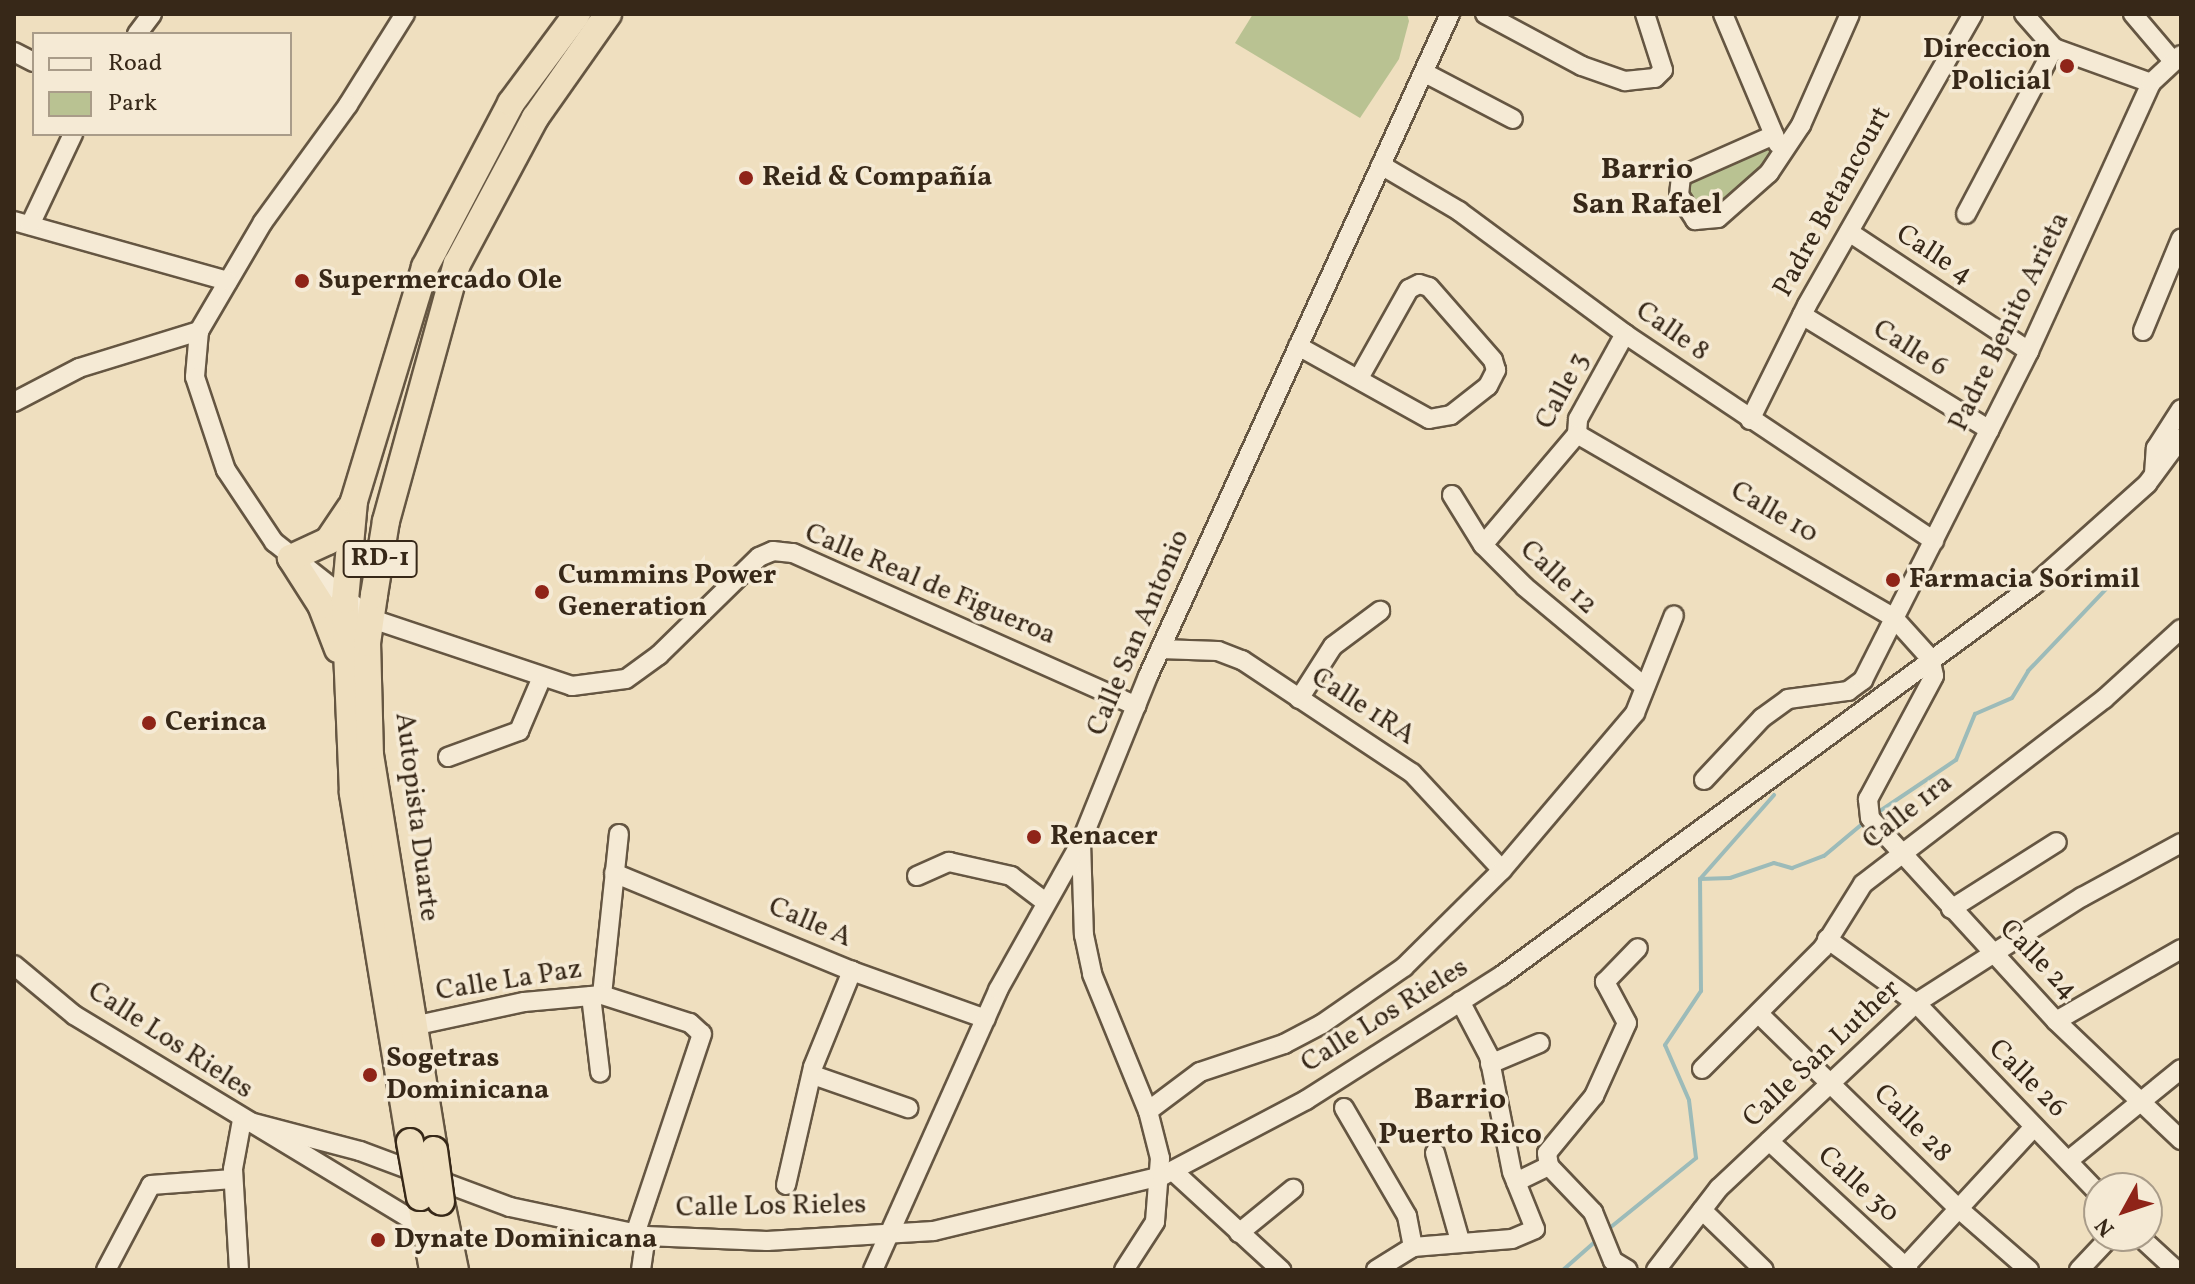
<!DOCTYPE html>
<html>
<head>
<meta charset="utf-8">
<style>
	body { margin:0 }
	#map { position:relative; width:2195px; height:1284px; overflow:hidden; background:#efdfbf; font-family:Vollkorn,serif }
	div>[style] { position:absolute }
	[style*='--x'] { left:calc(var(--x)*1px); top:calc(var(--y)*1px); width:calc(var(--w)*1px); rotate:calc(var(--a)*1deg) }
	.green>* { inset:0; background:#b9c292 }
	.stream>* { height:4px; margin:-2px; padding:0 2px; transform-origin:2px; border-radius:2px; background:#9cbbb9 }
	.roads { filter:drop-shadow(2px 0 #655642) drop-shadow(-2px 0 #655642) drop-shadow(0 2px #655642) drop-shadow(0 -2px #655642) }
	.minor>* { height:18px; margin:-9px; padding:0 9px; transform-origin:9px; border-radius:9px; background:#f5ead5 }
	.highway>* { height:26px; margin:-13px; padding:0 13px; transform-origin:13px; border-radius:13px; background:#efdfbf }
	.bridges { filter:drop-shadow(2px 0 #372818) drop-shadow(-2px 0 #372818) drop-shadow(0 2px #372818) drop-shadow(0 -2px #372818) }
	.highway-bridge>* { height:26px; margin:-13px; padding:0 13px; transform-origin:13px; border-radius:13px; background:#efdfbf }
	.dots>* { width:22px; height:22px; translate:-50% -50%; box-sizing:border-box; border:4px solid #f5ead5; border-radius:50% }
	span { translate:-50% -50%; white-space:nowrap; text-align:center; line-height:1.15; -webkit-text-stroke:7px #f5ead5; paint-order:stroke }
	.shield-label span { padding:2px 6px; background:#f5ead5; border:2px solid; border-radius:6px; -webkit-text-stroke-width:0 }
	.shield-label { font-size:26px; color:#372818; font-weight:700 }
	.poi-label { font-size:28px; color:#372818; font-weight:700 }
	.right { translate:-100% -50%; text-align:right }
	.left { translate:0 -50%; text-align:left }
	.street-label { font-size:28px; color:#372818 }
	.neighbourhood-label { font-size:30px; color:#372818; font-weight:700 }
	.frame { position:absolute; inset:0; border:16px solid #372818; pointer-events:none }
	.legend { position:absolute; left:32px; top:32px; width:260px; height:104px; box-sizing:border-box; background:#f5ead5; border:2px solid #a99c89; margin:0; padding:10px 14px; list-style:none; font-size:24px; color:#372818 }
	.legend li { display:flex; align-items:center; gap:16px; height:40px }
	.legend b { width:40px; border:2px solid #a99c89 }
	.north { position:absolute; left:2083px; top:1172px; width:80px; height:80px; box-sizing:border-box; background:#f5ead5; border:2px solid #a99c89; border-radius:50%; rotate:230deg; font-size:22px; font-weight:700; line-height:32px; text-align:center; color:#372818 }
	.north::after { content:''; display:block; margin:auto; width:28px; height:36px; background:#8f2418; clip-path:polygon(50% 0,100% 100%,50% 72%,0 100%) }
</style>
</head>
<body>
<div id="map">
	<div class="green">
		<div style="clip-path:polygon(1253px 14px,1407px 14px,1409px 21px,1399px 59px,1360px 118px,1235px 43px)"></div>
		<div style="clip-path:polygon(1770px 145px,1774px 157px,1744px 193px,1703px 216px,1684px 194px,1683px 180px)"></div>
	</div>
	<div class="stream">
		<div style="--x:1874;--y:815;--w:99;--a:-33.9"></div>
		<div style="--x:1956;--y:760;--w:50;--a:-67.6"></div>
		<div style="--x:1975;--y:714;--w:40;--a:-23.4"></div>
		<div style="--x:2012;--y:698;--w:31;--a:-59"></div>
		<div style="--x:2028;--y:671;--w:142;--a:-46.4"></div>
		<div style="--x:1700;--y:879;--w:30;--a:-2"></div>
		<div style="--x:1730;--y:878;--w:46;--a:-18.8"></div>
		<div style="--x:1774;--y:863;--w:19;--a:16"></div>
		<div style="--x:1792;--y:868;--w:34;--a:-21"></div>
		<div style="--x:1824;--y:856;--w:56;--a:-39.9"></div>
		<div style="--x:1606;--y:1231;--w:116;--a:-39"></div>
		<div style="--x:1696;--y:1158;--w:58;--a:-96.9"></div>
		<div style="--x:1689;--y:1100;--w:60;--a:-113.6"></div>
		<div style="--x:1665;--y:1045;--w:65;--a:-56.3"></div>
		<div style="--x:1701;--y:991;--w:112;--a:-90.5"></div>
		<div style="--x:1700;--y:879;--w:112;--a:-48.6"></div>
		<div style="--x:1563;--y:1270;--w:45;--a:-41.4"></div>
	</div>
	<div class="roads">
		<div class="minor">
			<div style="--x:405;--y:14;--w:107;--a:122.1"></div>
			<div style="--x:348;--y:105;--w:145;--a:126"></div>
			<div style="--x:263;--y:222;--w:126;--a:120.4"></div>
			<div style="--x:199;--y:331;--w:46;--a:95"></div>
			<div style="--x:195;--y:377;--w:98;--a:71.6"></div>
			<div style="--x:226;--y:470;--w:87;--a:56.3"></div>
			<div style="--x:274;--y:542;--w:125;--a:38.2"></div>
			<div style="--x:372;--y:619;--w:211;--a:18.5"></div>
			<div style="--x:572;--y:686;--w:54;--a:-7.4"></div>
			<div style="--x:626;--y:679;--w:41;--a:-36"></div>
			<div style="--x:659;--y:655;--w:140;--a:-44.4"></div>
			<div style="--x:759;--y:557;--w:15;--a:-23"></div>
			<div style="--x:773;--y:551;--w:20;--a:6"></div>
			<div style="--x:793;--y:553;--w:376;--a:24"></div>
			<div style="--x:1485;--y:14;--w:110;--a:28.2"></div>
			<div style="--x:1582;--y:66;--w:46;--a:19.2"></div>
			<div style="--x:1625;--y:81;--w:30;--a:-6"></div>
			<div style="--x:1655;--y:78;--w:11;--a:-45"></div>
			<div style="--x:1663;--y:70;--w:59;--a:-107.8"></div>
			<div style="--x:1723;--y:14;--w:141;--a:67.1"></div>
			<div style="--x:2024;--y:14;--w:45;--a:48.6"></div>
			<div style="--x:2133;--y:14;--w:62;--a:49.6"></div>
			<div style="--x:137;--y:34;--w:25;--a:-53"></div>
			<div style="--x:14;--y:52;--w:22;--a:27"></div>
			<div style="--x:1425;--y:73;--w:99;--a:27.6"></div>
			<div style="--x:1774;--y:135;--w:102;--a:156.2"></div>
			<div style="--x:1681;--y:176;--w:19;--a:96"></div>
			<div style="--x:1679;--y:195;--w:30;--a:57"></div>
			<div style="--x:1695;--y:220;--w:23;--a:-5"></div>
			<div style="--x:1718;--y:218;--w:68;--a:-41.4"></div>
			<div style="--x:1769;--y:173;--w:58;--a:-56.3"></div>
			<div style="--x:1801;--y:125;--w:121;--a:-66.2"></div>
			<div style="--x:1381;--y:165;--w:91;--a:30.5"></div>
			<div style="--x:1459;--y:211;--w:207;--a:36.5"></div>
			<div style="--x:1625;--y:334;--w:372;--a:33.8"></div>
			<div style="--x:1966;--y:214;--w:188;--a:-62.1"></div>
			<div style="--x:2054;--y:48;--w:103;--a:19.8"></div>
			<div style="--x:14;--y:221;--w:222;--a:15.7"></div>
			<div style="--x:30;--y:225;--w:101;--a:-64.7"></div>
			<div style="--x:1849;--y:232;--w:216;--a:33.5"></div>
			<div style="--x:1802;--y:315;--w:220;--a:31.5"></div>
			<div style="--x:2143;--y:331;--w:100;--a:-67.6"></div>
			<div style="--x:1298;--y:346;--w:150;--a:29.1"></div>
			<div style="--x:1429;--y:419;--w:22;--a:-10"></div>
			<div style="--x:1451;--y:415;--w:47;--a:-38.1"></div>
			<div style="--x:1488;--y:386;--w:18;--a:-63"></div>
			<div style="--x:1496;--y:370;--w:10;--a:-107"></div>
			<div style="--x:1493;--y:360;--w:97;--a:-131.2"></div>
			<div style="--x:1429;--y:287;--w:10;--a:-163"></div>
			<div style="--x:1419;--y:284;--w:11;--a:153"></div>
			<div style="--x:1409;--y:289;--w:102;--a:119.3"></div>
			<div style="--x:14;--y:402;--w:73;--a:-27.6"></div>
			<div style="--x:79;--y:368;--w:126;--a:-17.1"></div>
			<div style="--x:1750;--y:420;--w:128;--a:-63.6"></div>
			<div style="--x:1807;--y:305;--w:335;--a:-60.3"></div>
			<div style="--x:1577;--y:434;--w:367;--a:30.1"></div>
			<div style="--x:1894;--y:618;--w:54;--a:48"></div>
			<div style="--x:1930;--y:658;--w:18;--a:77"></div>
			<div style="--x:1934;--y:676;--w:140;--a:118.2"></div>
			<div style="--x:1868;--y:799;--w:19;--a:84"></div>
			<div style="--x:1870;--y:818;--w:275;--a:47.5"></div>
			<div style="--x:2056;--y:1021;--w:173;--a:43.6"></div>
			<div style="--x:2154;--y:474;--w:26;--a:-86"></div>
			<div style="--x:2156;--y:448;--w:46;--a:-57.3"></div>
			<div style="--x:1452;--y:495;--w:59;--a:58.2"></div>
			<div style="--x:1483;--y:545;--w:59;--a:45"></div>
			<div style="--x:1525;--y:587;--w:155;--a:39.8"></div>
			<div style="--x:1483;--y:545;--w:145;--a:-49.7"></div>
			<div style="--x:1577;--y:434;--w:15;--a:-86"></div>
			<div style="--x:1578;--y:419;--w:97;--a:-61.1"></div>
			<div style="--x:1160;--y:649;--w:58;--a:2"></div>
			<div style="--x:1218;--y:651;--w:26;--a:21"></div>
			<div style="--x:1242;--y:660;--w:204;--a:33.6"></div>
			<div style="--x:1412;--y:773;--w:132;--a:47.1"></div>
			<div style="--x:1299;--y:699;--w:63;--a:-57.3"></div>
			<div style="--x:1333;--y:646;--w:59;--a:-36.7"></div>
			<div style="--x:448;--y:757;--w:76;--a:-20.1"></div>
			<div style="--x:519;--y:731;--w:59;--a:-66.9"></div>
			<div style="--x:1704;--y:780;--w:85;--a:-46.9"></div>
			<div style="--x:1762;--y:718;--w:32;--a:-36"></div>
			<div style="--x:1788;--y:699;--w:61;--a:-7.6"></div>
			<div style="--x:1848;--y:691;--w:19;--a:-36"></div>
			<div style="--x:1863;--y:680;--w:369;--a:-63.2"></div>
			<div style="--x:2029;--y:351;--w:294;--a:-65.5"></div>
			<div style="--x:2151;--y:83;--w:41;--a:-43"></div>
			<div style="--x:1081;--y:842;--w:93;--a:88.2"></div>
			<div style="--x:1084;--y:935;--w:40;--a:78"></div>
			<div style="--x:1092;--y:974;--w:148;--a:67.8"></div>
			<div style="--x:1148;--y:1111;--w:49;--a:75.7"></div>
			<div style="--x:1160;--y:1158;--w:64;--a:94.5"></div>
			<div style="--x:1155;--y:1222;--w:57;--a:122.9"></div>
			<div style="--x:614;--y:873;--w:257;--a:22.4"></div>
			<div style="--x:852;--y:971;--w:142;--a:19.7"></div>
			<div style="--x:917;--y:876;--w:35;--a:-24"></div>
			<div style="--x:949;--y:862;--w:64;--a:12.7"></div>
			<div style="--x:1011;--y:876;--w:41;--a:37.1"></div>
			<div style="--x:1951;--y:909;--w:125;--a:-32.3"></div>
			<div style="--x:1827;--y:939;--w:110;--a:35.7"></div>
			<div style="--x:1916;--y:1003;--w:265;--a:46.2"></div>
			<div style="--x:14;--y:965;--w:78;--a:39.8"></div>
			<div style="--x:74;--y:1015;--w:413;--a:31.2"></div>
			<div style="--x:602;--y:995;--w:162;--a:-84"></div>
			<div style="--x:591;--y:996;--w:77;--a:83.2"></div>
			<div style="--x:1759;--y:1014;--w:279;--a:44.3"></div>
			<div style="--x:1959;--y:1209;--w:93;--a:41.1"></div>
			<div style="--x:2056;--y:1021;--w:144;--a:-29.9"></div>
			<div style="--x:413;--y:1026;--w:114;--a:-12.2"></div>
			<div style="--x:524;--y:1002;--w:78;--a:-5.1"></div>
			<div style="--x:602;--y:995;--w:92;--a:17.7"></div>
			<div style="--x:690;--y:1023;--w:16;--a:43"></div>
			<div style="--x:702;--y:1034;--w:211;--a:108.5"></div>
			<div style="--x:1490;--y:1064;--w:54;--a:-22.8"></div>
			<div style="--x:1702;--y:1069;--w:171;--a:-45"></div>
			<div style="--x:1823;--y:948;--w:75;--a:-58"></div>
			<div style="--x:1863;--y:884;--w:304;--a:-37.5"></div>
			<div style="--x:2104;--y:699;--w:104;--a:-42.3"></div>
			<div style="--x:813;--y:1075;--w:101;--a:19.2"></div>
			<div style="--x:1344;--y:1108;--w:125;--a:59.7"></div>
			<div style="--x:1407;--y:1216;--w:32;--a:79"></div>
			<div style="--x:1148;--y:1111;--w:65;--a:-36.9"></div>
			<div style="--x:1200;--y:1072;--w:89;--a:-18.4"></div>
			<div style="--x:1284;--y:1044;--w:43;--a:-27.8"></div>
			<div style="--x:1322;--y:1024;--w:100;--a:-34.8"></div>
			<div style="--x:1404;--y:967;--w:138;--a:-44.7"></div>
			<div style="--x:1502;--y:870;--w:206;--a:-49.7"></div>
			<div style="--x:1635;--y:713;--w:105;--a:-68.3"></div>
			<div style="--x:242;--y:1120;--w:122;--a:14.7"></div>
			<div style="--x:360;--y:1151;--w:160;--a:20.5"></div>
			<div style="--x:510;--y:1207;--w:139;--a:12"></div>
			<div style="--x:646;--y:1236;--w:121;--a:2.4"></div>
			<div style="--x:767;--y:1241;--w:167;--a:-3.4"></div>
			<div style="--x:934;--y:1231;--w:235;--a:-13.6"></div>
			<div style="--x:1162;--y:1176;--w:163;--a:-27.8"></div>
			<div style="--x:1306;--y:1100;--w:231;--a:-32.5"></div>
			<div style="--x:1501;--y:976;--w:661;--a:-36.26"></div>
			<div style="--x:2034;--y:585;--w:152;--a:-41.8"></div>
			<div style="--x:2147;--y:484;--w:57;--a:-53.5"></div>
			<div style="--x:1769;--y:1141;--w:190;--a:42.7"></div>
			<div style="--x:1435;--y:1153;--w:91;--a:74.1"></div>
			<div style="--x:2069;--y:1160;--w:144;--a:-39.1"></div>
			<div style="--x:1549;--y:1166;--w:13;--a:-99"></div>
			<div style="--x:1547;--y:1153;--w:74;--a:-50.5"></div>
			<div style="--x:1594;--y:1096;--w:80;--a:-65.7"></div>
			<div style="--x:1627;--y:1023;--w:47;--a:-118.2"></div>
			<div style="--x:1605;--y:982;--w:47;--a:-45.9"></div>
			<div style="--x:1549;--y:1166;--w:64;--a:46.3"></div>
			<div style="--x:1593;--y:1212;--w:53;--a:67.8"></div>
			<div style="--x:1613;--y:1261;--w:17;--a:31"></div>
			<div style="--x:1173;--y:1171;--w:147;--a:42.5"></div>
			<div style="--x:1516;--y:1182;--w:37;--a:-26"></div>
			<div style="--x:786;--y:1185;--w:121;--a:-77.1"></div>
			<div style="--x:813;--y:1067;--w:104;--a:-67.9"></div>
			<div style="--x:1702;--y:1210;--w:86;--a:44.1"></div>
			<div style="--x:1239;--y:1233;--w:70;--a:-39.2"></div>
			<div style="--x:2139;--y:1236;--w:50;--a:42.6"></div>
			<div style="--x:106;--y:1270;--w:96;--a:-62.1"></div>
			<div style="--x:151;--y:1185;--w:82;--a:-4.2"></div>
			<div style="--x:239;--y:1270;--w:101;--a:-93.4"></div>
			<div style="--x:233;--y:1169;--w:50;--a:-79.6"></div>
			<div style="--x:641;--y:1270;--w:34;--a:-82"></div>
			<div style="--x:873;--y:1270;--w:307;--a:-65.9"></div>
			<div style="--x:998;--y:990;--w:170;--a:-60.7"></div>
			<div style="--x:1081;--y:842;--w:179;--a:-68"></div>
			<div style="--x:1148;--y:676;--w:728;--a:-65.48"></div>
			<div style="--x:1376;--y:1270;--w:44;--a:-31.9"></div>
			<div style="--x:1413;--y:1247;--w:99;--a:-4.6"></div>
			<div style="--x:1512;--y:1239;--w:25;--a:-23"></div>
			<div style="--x:1535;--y:1229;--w:61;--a:-112"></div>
			<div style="--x:1512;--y:1172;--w:118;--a:-101.2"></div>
			<div style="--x:1489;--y:1056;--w:62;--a:-117.8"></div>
			<div style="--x:1656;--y:1270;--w:103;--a:-52.5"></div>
			<div style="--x:1719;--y:1188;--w:270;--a:-43.2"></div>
			<div style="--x:1916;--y:1003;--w:197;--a:-32.6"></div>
			<div style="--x:2082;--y:897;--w:113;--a:-28.6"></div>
			<div style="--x:1902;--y:1270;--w:195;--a:-47.3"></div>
			<div style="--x:2079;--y:1270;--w:47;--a:-46.7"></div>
		</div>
		<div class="highway">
			<div style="--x:338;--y:649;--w:47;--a:-111.1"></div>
			<div style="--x:321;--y:605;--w:56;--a:-122.6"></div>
			<div style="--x:291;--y:558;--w:41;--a:-24.7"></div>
			<div style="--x:328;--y:541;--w:40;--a:-56"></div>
			<div style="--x:410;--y:1142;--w:354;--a:-99.3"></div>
			<div style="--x:353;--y:793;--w:193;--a:-92.4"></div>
			<div style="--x:345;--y:600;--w:99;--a:-84.8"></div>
			<div style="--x:354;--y:501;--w:245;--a:-73.1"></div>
			<div style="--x:425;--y:267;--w:185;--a:-62.3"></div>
			<div style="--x:511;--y:103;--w:111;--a:-53.4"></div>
			<div style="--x:434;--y:1150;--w:399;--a:-99.2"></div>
			<div style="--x:370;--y:756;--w:113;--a:-91.5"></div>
			<div style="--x:367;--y:643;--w:49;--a:-81.7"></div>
			<div style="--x:374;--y:595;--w:75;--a:-80.8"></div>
			<div style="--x:386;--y:521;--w:267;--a:-74.6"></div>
			<div style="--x:457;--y:264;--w:166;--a:-61.9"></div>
			<div style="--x:535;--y:118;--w:127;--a:-54.9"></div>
			<div style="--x:420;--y:1197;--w:74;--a:79.9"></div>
			<div style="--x:441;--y:1202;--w:69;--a:78.4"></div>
		</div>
	</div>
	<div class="bridges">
		<div class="highway-bridge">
			<div style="--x:410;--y:1142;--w:56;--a:79.7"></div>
			<div style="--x:434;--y:1150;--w:52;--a:82.3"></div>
		</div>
	</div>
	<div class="dots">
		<div style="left:2067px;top:66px;background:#8f2418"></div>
		<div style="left:746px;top:178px;background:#8f2418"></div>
		<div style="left:302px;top:281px;background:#8f2418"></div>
		<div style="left:1893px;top:580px;background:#8f2418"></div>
		<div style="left:542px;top:592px;background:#8f2418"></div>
		<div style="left:149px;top:723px;background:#8f2418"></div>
		<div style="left:1034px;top:837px;background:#8f2418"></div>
		<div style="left:370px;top:1075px;background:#8f2418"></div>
		<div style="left:378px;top:1240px;background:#8f2418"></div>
	</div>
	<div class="shield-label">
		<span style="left:380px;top:559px">RD-1</span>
	</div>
	<div class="poi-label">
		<span class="right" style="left:2051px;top:66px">Direccion<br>Policial</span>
		<span class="left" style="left:762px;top:178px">Reid &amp; Compañía</span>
		<span class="left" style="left:318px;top:281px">Supermercado Ole</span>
		<span class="left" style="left:558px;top:592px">Cummins Power<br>Generation</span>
		<span class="left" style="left:1909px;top:580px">Farmacia Sorimil</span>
		<span class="left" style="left:165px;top:723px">Cerinca</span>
		<span class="left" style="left:1050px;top:837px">Renacer</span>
		<span class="left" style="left:386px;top:1075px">Sogetras<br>Dominicana</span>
		<span class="left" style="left:394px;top:1240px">Dynate Dominicana</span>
	</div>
	<div class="street-label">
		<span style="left:1833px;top:202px;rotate:-61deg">Padre Betancourt</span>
		<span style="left:1934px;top:255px;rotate:33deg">Calle 4</span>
		<span style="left:2010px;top:322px;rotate:-64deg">Padre Benito Arieta</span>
		<span style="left:1672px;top:332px;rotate:35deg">Calle 8</span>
		<span style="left:1910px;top:349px;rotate:32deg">Calle 6</span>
		<span style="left:1563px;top:391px;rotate:-62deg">Calle 3</span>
		<span style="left:1774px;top:513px;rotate:30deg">Calle 10</span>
		<span style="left:1558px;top:578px;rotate:43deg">Calle 12</span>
		<span style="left:930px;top:585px;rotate:23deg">Calle Real de Figueroa</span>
		<span style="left:1139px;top:633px;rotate:-67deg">Calle San Antonio</span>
		<span style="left:1363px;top:707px;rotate:33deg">Calle 1RA</span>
		<span style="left:1908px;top:812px;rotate:-38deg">Calle 1ra</span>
		<span style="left:416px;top:817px;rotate:83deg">Autopista Duarte</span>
		<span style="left:810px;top:923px;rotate:23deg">Calle A</span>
		<span style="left:2038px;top:960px;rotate:46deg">Calle 24</span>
		<span style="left:509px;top:981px;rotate:-9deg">Calle La Paz</span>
		<span style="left:1385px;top:1016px;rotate:-32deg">Calle Los Rieles</span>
		<span style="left:170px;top:1041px;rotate:33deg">Calle Los Rieles</span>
		<span style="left:1822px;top:1054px;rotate:-43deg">Calle San Luther</span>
		<span style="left:2027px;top:1079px;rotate:45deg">Calle 26</span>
		<span style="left:1912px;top:1124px;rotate:45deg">Calle 28</span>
		<span style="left:1858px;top:1185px;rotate:42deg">Calle 30</span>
		<span style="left:771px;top:1207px;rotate:-1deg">Calle Los Rieles</span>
	</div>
	<div class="neighbourhood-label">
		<span style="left:1647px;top:187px">Barrio<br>San Rafael</span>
		<span style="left:1460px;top:1117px">Barrio<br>Puerto Rico</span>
	</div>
	<div class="frame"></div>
	<ul class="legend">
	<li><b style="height:10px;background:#f5ead5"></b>Road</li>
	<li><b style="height:22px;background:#b9c292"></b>Park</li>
	</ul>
	<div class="north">N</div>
</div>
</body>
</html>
